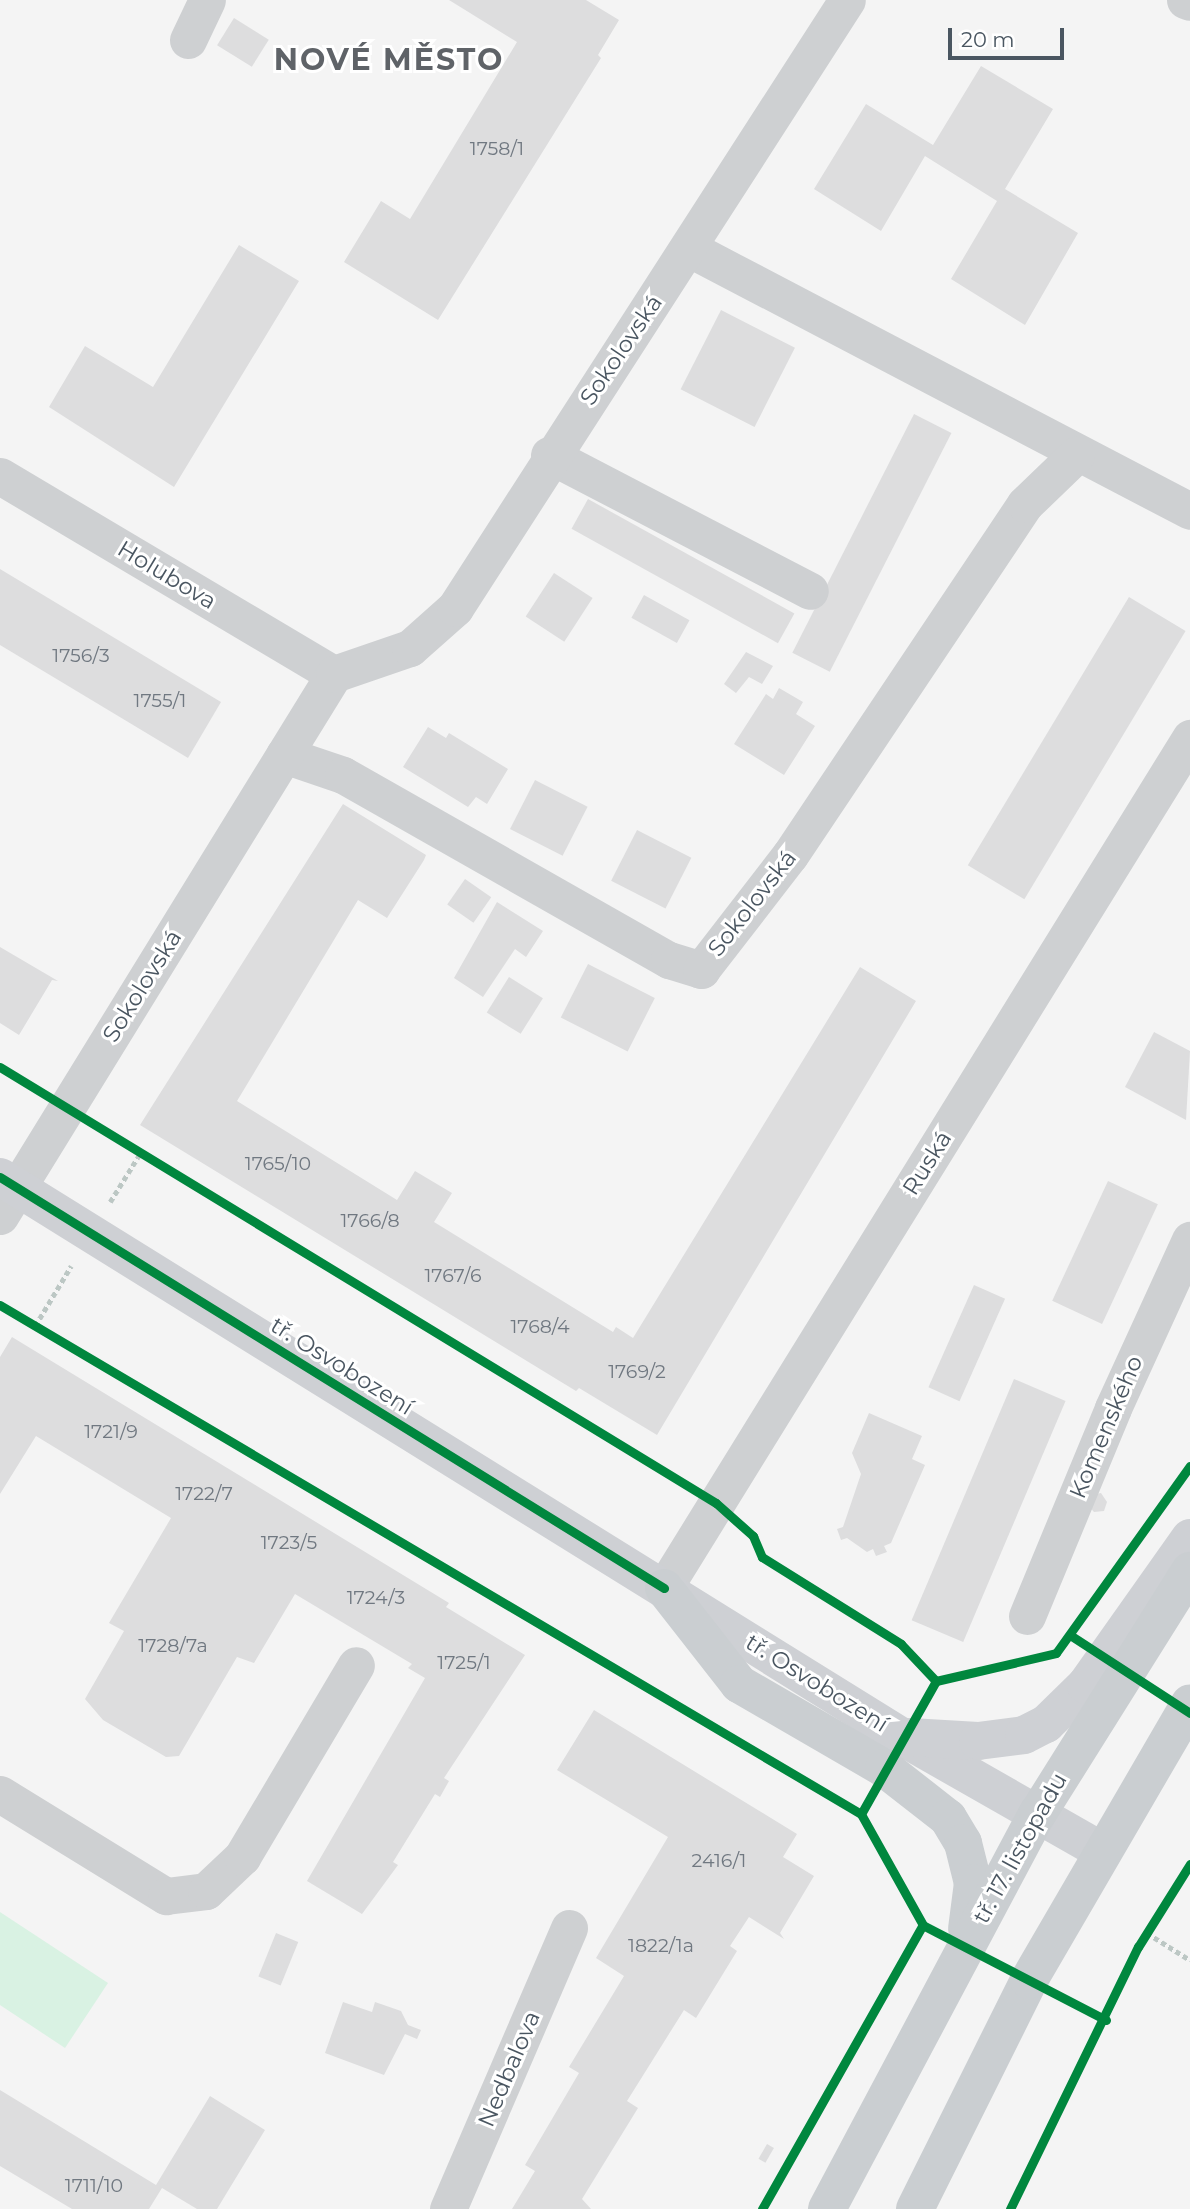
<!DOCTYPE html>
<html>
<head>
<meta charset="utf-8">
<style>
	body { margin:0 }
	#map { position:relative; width:1190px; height:2209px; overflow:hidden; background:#f4f4f4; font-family:Montserrat,sans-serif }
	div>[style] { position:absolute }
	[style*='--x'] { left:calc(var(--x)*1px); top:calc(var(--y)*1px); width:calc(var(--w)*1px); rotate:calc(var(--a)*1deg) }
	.green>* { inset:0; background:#d9f2e3 }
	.building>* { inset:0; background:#ddddde; transform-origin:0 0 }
	.path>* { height:4.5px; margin-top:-2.25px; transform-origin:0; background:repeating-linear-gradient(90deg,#bcc7c4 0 5px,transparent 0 8.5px) }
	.street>* { height:37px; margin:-18.5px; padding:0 18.5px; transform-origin:18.5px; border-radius:18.5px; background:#ced0d2 }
	.secondary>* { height:38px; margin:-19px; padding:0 19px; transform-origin:19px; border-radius:19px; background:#ced0d4 }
	.primary>* { height:38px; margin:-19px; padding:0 19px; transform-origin:19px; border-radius:19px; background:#caced1 }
	.cycleway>* { height:9px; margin:-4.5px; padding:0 4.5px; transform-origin:4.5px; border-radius:4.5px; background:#00873e }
	span { translate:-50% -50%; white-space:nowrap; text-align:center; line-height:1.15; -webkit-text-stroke:6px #fff; paint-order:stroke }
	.number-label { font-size:19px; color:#707881 }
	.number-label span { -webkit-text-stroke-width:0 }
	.street-label { font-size:23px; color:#4a5661 }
	.district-label { font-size:30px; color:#5f6368; font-weight:700; letter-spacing:2px }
	.scale { position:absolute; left:948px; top:28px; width:116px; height:32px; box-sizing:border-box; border:4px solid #4a5661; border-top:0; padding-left:9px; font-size:21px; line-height:24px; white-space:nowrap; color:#4a5661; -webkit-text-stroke:5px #fff; paint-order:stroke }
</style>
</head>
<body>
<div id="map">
	<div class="green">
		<div style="clip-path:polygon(0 1912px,108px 1983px,65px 2048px,0 2005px)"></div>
	</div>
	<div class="building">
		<div style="clip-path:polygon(449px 0,586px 0,619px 20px,598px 55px,601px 58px,438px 320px,344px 262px,381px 201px,410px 219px,517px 42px)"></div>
		<div style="left:234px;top:18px;width:41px;height:32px;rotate:32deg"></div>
		<div style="clip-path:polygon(981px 66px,1053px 109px,1005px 189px,1078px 233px,1025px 325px,951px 279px,997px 201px,925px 156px,881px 231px,814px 189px,866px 104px,933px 145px)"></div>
		<div style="clip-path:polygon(239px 245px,299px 281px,174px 487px,49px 407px,85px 346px,153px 387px)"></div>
		<div style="left:721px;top:310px;width:83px;height:89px;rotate:27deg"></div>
		<div style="left:914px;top:414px;width:42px;height:268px;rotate:27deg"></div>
		<div style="left:588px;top:499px;width:236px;height:34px;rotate:29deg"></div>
		<div style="clip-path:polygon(0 569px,221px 702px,188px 758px,0 645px)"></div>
		<div style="left:554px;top:573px;width:46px;height:52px;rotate:33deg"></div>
		<div style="left:644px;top:595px;width:52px;height:26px;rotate:29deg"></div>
		<div style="left:1129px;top:597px;width:66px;height:313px;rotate:31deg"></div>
		<div style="clip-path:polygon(746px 652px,773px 666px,762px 684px,749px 677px,736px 693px,724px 684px)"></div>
		<div style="clip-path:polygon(779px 688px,803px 702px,796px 714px,815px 726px,784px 775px,734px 744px,766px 694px,773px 699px)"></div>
		<div style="clip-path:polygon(428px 727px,446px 738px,449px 733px,508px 769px,487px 804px,476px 797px,468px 807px,403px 767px)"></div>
		<div style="left:535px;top:780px;width:59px;height:55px;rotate:27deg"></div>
		<div style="clip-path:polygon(343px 804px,426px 855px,424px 860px,387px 918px,358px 900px,237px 1101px,397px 1200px,415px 1171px,452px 1193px,434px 1222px,613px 1332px,616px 1327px,633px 1338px,860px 967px,916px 1001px,657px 1435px,579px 1388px,576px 1391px,140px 1125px)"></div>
		<div style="left:637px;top:830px;width:61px;height:57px;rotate:27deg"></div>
		<div style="left:465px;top:879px;width:32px;height:31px;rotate:35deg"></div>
		<div style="clip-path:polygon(497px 902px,543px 931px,526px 957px,515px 949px,483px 997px,454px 978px)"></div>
		<div style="clip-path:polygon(0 947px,58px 981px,52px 980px,19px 1035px,0 1023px)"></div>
		<div style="left:588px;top:964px;width:75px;height:60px;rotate:27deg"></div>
		<div style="left:509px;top:977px;width:40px;height:42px;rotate:32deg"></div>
		<div style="clip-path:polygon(1154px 1032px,1190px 1051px,1186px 1120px,1125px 1087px)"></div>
		<div style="left:1108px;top:1181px;width:55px;height:132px;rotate:25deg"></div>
		<div style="left:974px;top:1285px;width:34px;height:112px;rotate:24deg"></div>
		<div style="clip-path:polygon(12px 1337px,449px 1603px,446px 1607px,525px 1655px,444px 1778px,449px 1781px,440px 1797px,435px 1794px,393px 1862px,398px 1865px,362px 1914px,307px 1881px,425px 1678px,408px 1668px,412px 1664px,295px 1594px,254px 1663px,237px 1657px,179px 1756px,166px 1757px,103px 1720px,85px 1699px,124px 1631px,109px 1623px,171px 1518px,36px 1436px,0 1494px,0 1357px)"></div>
		<div style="left:1014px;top:1379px;width:56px;height:262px;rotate:23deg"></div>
		<div style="clip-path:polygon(869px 1413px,922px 1436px,912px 1459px,925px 1465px,891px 1543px,884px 1546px,887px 1552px,876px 1556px,873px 1549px,867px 1552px,847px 1538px,841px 1540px,837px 1529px,843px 1527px,861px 1474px,852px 1453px)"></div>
		<div style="clip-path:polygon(1101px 1493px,1107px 1502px,1104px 1511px,1094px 1512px,1087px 1504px,1091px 1495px)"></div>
		<div style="clip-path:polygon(594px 1710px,797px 1834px,783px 1857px,814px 1876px,780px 1933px,784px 1939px,749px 1917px,730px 1946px,737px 1951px,696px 2018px,684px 2010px,627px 2101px,638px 2108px,582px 2199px,591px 2209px,512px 2209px,535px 2171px,525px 2165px,579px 2073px,569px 2067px,624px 1976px,596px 1958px,668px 1837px,557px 1770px)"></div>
		<div style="left:276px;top:1933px;width:24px;height:47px;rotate:22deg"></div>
		<div style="clip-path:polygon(343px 2002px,372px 2012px,375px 2002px,401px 2011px,408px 2025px,421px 2030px,417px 2039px,405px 2034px,384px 2075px,325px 2053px)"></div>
		<div style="clip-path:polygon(0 2090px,156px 2185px,210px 2096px,265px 2130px,217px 2209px,197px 2209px,162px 2188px,149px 2209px,72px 2209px,0 2166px)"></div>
		<div style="left:767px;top:2144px;width:8px;height:17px;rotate:30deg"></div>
	</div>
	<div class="path">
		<div style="--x:110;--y:1202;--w:59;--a:-58.2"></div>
		<div style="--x:35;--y:1326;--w:70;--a:-59"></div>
		<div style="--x:1147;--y:1933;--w:51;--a:32.1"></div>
		<div style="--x:762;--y:2209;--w:326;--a:-60.5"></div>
	</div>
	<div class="street">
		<div style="--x:1185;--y:0;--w:5;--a:22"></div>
		<div style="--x:188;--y:40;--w:44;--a:-64.6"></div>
		<div style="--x:690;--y:249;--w:564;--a:27.65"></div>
		<div style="--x:549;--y:455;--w:294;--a:27.5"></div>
		<div style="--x:0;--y:476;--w:388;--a:30.7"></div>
		<div style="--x:284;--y:755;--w:62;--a:18.7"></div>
		<div style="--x:343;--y:775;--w:375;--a:29.6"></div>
		<div style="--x:669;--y:960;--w:34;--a:17"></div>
		<div style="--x:701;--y:970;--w:145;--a:-52.3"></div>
		<div style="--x:790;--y:855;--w:422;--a:-56.2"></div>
		<div style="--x:1025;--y:504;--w:71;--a:-43.9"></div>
		<div style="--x:0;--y:1216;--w:637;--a:-58.36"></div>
		<div style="--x:334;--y:674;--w:80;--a:-18.9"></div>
		<div style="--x:410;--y:648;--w:60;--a:-41.6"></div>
		<div style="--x:455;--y:608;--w:723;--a:-57.19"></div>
		<div style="--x:664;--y:1588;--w:1000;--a:-58.25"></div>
		<div style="--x:1027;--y:1616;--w:225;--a:-67.5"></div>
		<div style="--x:1113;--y:1408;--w:185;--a:-65.4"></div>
		<div style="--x:0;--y:1794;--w:195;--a:31.6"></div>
		<div style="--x:166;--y:1896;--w:40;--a:-7.1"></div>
		<div style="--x:206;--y:1891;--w:50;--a:-43.4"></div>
		<div style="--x:242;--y:1857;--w:223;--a:-59.3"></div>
		<div style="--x:448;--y:2209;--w:306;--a:-66.7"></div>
	</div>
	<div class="secondary">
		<div style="--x:0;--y:1177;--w:1062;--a:31.83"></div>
		<div style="--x:902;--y:1737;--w:230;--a:29.7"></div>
		<div style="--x:910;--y:1737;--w:68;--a:3.4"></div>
		<div style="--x:978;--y:1741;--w:46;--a:-7.4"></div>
		<div style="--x:1024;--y:1735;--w:25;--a:-27"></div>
		<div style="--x:1046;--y:1724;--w:56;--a:-44.3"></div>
		<div style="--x:1086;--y:1685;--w:180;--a:-54.7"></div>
	</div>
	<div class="primary">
		<div style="--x:664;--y:1588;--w:122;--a:52"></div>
		<div style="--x:739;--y:1684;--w:168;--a:30.1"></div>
		<div style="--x:884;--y:1768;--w:81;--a:38"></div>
		<div style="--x:948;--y:1818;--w:29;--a:59"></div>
		<div style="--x:963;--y:1843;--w:41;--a:76"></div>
		<div style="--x:973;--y:1883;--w:46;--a:97.4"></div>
		<div style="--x:827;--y:2209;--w:449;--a:-62"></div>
		<div style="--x:1038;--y:1813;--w:286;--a:-57.9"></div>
		<div style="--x:915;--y:2209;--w:256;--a:-63.5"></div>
		<div style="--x:1029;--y:1980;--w:320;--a:-59.8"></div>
	</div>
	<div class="cycleway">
		<div style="--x:0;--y:1067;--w:838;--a:31.34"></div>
		<div style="--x:716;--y:1503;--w:50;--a:41.7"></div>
		<div style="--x:753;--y:1536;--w:23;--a:67"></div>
		<div style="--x:762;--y:1557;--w:164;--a:32"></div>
		<div style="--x:901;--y:1644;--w:51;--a:46.6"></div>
		<div style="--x:0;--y:1177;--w:781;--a:31.76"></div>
		<div style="--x:0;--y:1305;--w:1000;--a:30.59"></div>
		<div style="--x:1070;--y:1635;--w:143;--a:33"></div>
		<div style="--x:1106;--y:2020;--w:206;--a:-152.6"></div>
		<div style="--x:923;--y:1925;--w:127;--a:-119.2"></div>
		<div style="--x:861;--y:1814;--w:153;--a:-60.6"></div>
		<div style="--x:936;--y:1681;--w:123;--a:-13.1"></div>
		<div style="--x:1056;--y:1653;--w:230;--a:-54.4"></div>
		<div style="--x:762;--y:2209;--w:326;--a:-60.5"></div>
		<div style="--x:1010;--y:2209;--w:292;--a:-64"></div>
		<div style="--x:1138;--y:1947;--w:98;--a:-57.9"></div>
	</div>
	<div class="number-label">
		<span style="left:497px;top:149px">1758/1</span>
		<span style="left:81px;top:656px">1756/3</span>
		<span style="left:160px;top:701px">1755/1</span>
		<span style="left:278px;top:1164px">1765/10</span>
		<span style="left:370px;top:1221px">1766/8</span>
		<span style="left:453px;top:1276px">1767/6</span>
		<span style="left:540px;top:1327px">1768/4</span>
		<span style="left:637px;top:1372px">1769/2</span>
		<span style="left:111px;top:1432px">1721/9</span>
		<span style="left:204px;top:1494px">1722/7</span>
		<span style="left:289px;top:1543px">1723/5</span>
		<span style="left:376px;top:1598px">1724/3</span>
		<span style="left:173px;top:1646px">1728/7a</span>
		<span style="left:464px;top:1663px">1725/1</span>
		<span style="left:719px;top:1861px">2416/1</span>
		<span style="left:661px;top:1946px">1822/1a</span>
		<span style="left:94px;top:2186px">1711/10</span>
	</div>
	<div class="street-label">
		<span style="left:621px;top:350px;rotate:-56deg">Sokolovská</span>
		<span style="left:167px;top:575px;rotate:31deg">Holubova</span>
		<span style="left:752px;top:903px;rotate:-52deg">Sokolovská</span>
		<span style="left:142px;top:986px;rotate:-58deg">Sokolovská</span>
		<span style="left:927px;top:1163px;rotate:-58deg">Ruská</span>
		<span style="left:342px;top:1366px;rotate:32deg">tř. Osvobození</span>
		<span style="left:1106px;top:1427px;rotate:-67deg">Komenského</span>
		<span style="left:817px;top:1683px;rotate:32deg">tř. Osvobození</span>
		<span style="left:1020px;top:1848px;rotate:-61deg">tř. 17. listopadu</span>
		<span style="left:509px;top:2069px;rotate:-67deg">Nedbalova</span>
	</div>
	<div class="district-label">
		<span style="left:389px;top:60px">NOVÉ MĚSTO</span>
	</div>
	<div class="scale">20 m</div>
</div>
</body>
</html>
